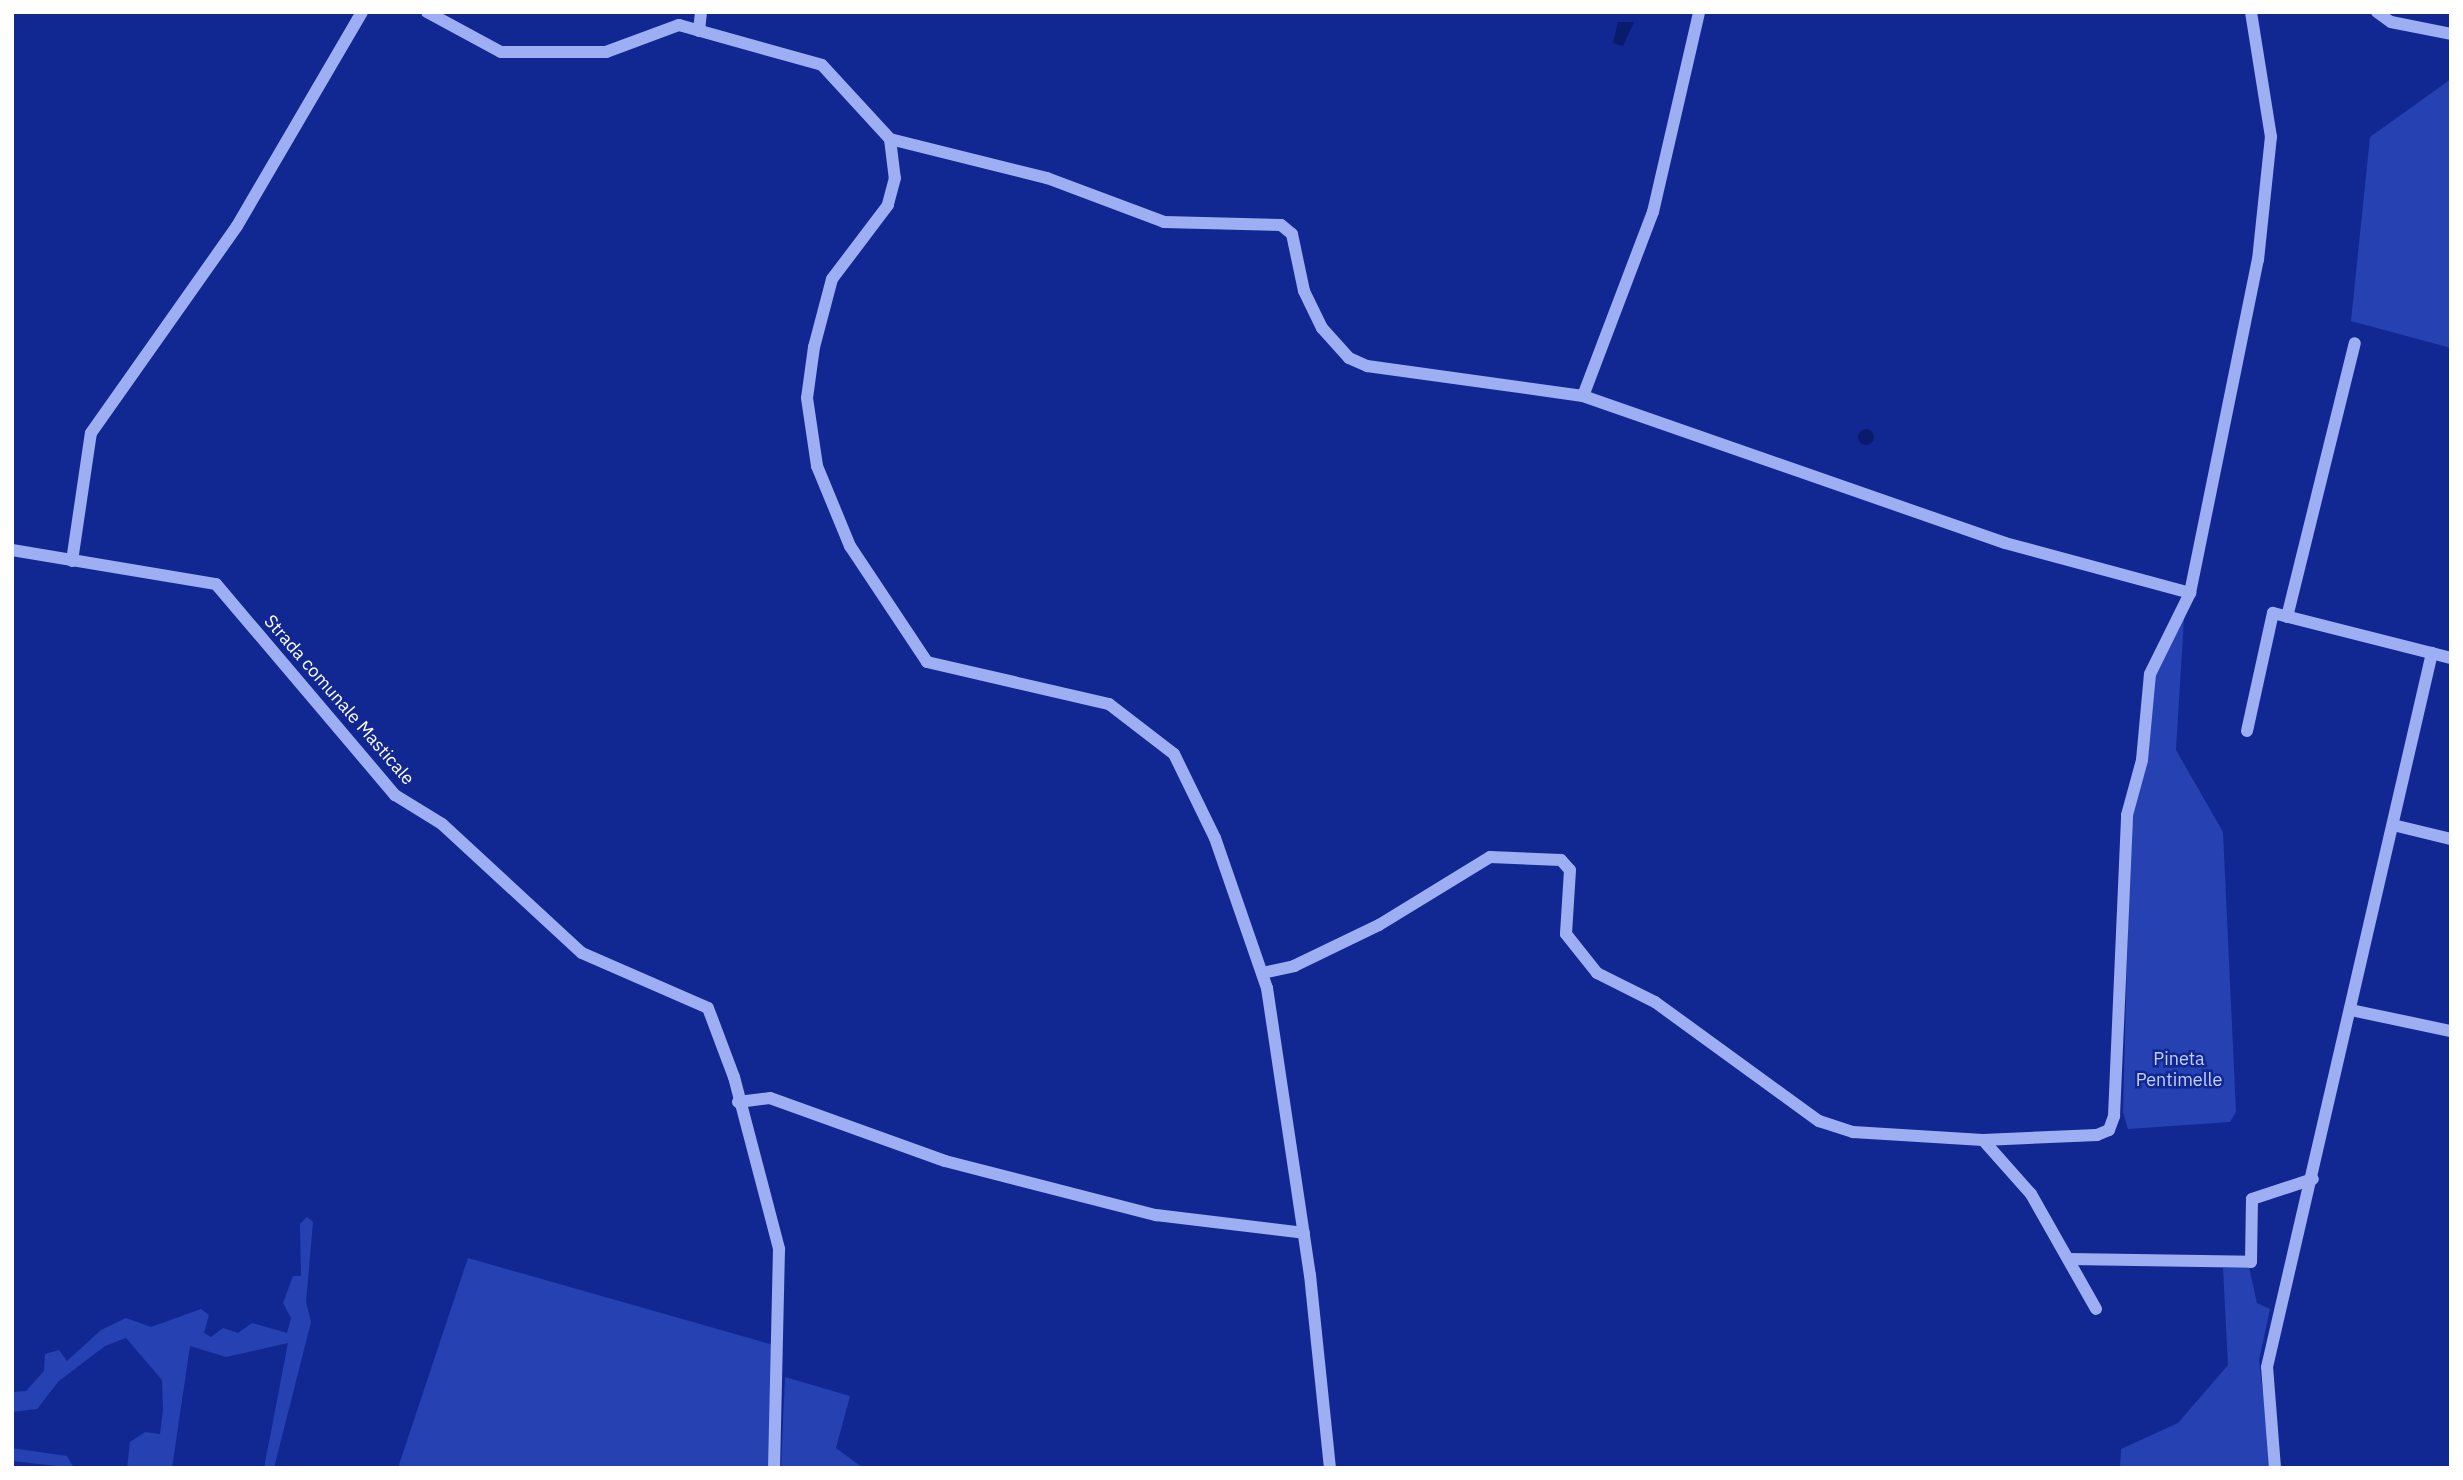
<!DOCTYPE html>
<html>
<head>
<meta charset="utf-8">
<style>
	body { margin:0 }
	#map { position:relative; width:2463px; height:1480px; overflow:hidden; background:#112892; font-family:"IBM Plex Sans",sans-serif }
	div>[style] { position:absolute }
	[style*='--x'] { left:calc(var(--x)*1px); top:calc(var(--y)*1px); width:calc(var(--w)*1px); rotate:calc(var(--a)*1deg) }
	.green>* { inset:0; background:#2641b2 }
	.water>* { inset:0; background:#0a1b6e }
	.round { border-radius:50% }
	.minor>* { height:12px; margin:-6px; padding:0 6px; transform-origin:6px; border-radius:6px; background:#9daef3 }
	span { translate:-50% -50%; white-space:nowrap; text-align:center; line-height:1.15; -webkit-text-stroke:5px #112892; paint-order:stroke }
	.street-label { font-size:18px; color:#fff }
	.park-label { font-size:18px; color:#c4d0fd }
	.frame { position:absolute; inset:0; border:14px solid #fff; pointer-events:none }
</style>
</head>
<body>
<div id="map">
	<div class="green">
		<div style="clip-path:polygon(2451px 79px,2451px 348px,2351px 321px,2370px 137px)"></div>
		<div style="clip-path:polygon(2184px 618px,2176px 750px,2223px 832px,2236px 1112px,2230px 1122px,2128px 1129px,2123px 1112px,2131px 816px,2155px 659px)"></div>
		<div style="clip-path:polygon(307px 1217px,313px 1222px,306px 1302px,311px 1322px,274px 1468px,264px 1468px,288px 1343px,226px 1357px,190px 1346px,172px 1468px,127px 1468px,130px 1442px,145px 1432px,160px 1434px,163px 1410px,162px 1380px,126px 1338px,105px 1346px,59px 1381px,37px 1409px,12px 1412px,12px 1392px,26px 1391px,44px 1371px,45px 1354px,59px 1350px,67px 1361px,101px 1330px,126px 1318px,151px 1327px,201px 1309px,209px 1315px,204px 1333px,211px 1337px,223px 1328px,238px 1333px,252px 1323px,287px 1333px,291px 1318px,283px 1303px,293px 1276px,301px 1276px,300px 1224px)"></div>
		<div style="clip-path:polygon(468px 1258px,777px 1346px,773px 1468px,398px 1468px)"></div>
		<div style="clip-path:polygon(2249px 1267px,2257px 1303px,2270px 1309px,2259px 1360px,2272px 1468px,2120px 1468px,2121px 1449px,2178px 1423px,2228px 1365px,2223px 1268px)"></div>
		<div style="clip-path:polygon(785px 1377px,850px 1396px,836px 1448px,863px 1468px,781px 1468px)"></div>
		<div style="clip-path:polygon(12px 1448px,67px 1456px,74px 1468px,12px 1461px)"></div>
	</div>
	<div class="water">
		<div style="clip-path:polygon(1618px 22px,1634px 22px,1623px 46px,1613px 43px)"></div>
		<div class="round" style="left:1858px;top:429px;width:16px;height:16px"></div>
	</div>
	<div class="minor">
		<div style="--x:427;--y:12;--w:84;--a:28.4"></div>
		<div style="--x:501;--y:52;--w:105;--a:0"></div>
		<div style="--x:606;--y:52;--w:78;--a:-20.3"></div>
		<div style="--x:679;--y:25;--w:148;--a:15.6"></div>
		<div style="--x:822;--y:65;--w:100;--a:47.4"></div>
		<div style="--x:890;--y:139;--w:39;--a:83"></div>
		<div style="--x:895;--y:178;--w:28;--a:105"></div>
		<div style="--x:888;--y:205;--w:93;--a:127.1"></div>
		<div style="--x:832;--y:279;--w:70;--a:104.8"></div>
		<div style="--x:814;--y:347;--w:51;--a:97.8"></div>
		<div style="--x:807;--y:398;--w:69;--a:81.6"></div>
		<div style="--x:817;--y:466;--w:87;--a:67.6"></div>
		<div style="--x:850;--y:546;--w:139;--a:56.4"></div>
		<div style="--x:927;--y:662;--w:187;--a:13"></div>
		<div style="--x:1109;--y:704;--w:82;--a:37.6"></div>
		<div style="--x:1174;--y:754;--w:93;--a:64"></div>
		<div style="--x:1215;--y:838;--w:159;--a:70.9"></div>
		<div style="--x:1267;--y:988;--w:290;--a:81.5"></div>
		<div style="--x:1310;--y:1275;--w:194;--a:84.1"></div>
		<div style="--x:2377;--y:12;--w:17;--a:36"></div>
		<div style="--x:2391;--y:22;--w:61;--a:11.3"></div>
		<div style="--x:699;--y:31;--w:19;--a:-84"></div>
		<div style="--x:890;--y:139;--w:162;--a:14"></div>
		<div style="--x:1047;--y:178;--w:125;--a:20.6"></div>
		<div style="--x:1164;--y:222;--w:117;--a:1.5"></div>
		<div style="--x:1281;--y:225;--w:14;--a:39"></div>
		<div style="--x:1292;--y:234;--w:58;--a:78.1"></div>
		<div style="--x:1304;--y:291;--w:41;--a:64.1"></div>
		<div style="--x:1322;--y:328;--w:40;--a:48"></div>
		<div style="--x:1349;--y:358;--w:20;--a:24"></div>
		<div style="--x:1367;--y:366;--w:218;--a:7.9"></div>
		<div style="--x:1583;--y:396;--w:447;--a:19.2"></div>
		<div style="--x:2005;--y:543;--w:192;--a:15.1"></div>
		<div style="--x:1583;--y:396;--w:197;--a:-69.2"></div>
		<div style="--x:1653;--y:212;--w:205;--a:-77"></div>
		<div style="--x:12;--y:550;--w:207;--a:9.5"></div>
		<div style="--x:216;--y:584;--w:277;--a:49.7"></div>
		<div style="--x:395;--y:795;--w:55;--a:31.7"></div>
		<div style="--x:442;--y:824;--w:190;--a:42.7"></div>
		<div style="--x:582;--y:953;--w:137;--a:23.6"></div>
		<div style="--x:708;--y:1008;--w:74;--a:69.4"></div>
		<div style="--x:734;--y:1077;--w:178;--a:75.3"></div>
		<div style="--x:779;--y:1249;--w:219;--a:91.3"></div>
		<div style="--x:72;--y:561;--w:129;--a:-81.6"></div>
		<div style="--x:91;--y:433;--w:253;--a:-54.8"></div>
		<div style="--x:237;--y:226;--w:248;--a:-59.7"></div>
		<div style="--x:2287;--y:617;--w:282;--a:-76.1"></div>
		<div style="--x:2247;--y:731;--w:121;--a:-77.6"></div>
		<div style="--x:2273;--y:613;--w:184;--a:14.2"></div>
		<div style="--x:2393;--y:825;--w:60;--a:13.6"></div>
		<div style="--x:1262;--y:973;--w:33;--a:-12"></div>
		<div style="--x:1294;--y:966;--w:94;--a:-25.8"></div>
		<div style="--x:1379;--y:925;--w:130;--a:-31.5"></div>
		<div style="--x:1490;--y:857;--w:71;--a:2.4"></div>
		<div style="--x:1561;--y:860;--w:13;--a:48"></div>
		<div style="--x:1570;--y:870;--w:64;--a:93.6"></div>
		<div style="--x:1566;--y:934;--w:50;--a:51.5"></div>
		<div style="--x:1597;--y:973;--w:65;--a:26.6"></div>
		<div style="--x:1655;--y:1002;--w:203;--a:36"></div>
		<div style="--x:1819;--y:1121;--w:36;--a:18"></div>
		<div style="--x:1853;--y:1132;--w:130;--a:3.5"></div>
		<div style="--x:1983;--y:1140;--w:72;--a:48.4"></div>
		<div style="--x:2031;--y:1194;--w:132;--a:60.5"></div>
		<div style="--x:2351;--y:1010;--w:102;--a:11.9"></div>
		<div style="--x:738;--y:1102;--w:32;--a:-7"></div>
		<div style="--x:770;--y:1098;--w:186;--a:19.8"></div>
		<div style="--x:945;--y:1161;--w:218;--a:14.4"></div>
		<div style="--x:1156;--y:1215;--w:149;--a:6.9"></div>
		<div style="--x:1983;--y:1140;--w:114;--a:-2.5"></div>
		<div style="--x:2097;--y:1135;--w:13;--a:-23"></div>
		<div style="--x:2109;--y:1130;--w:15;--a:-70"></div>
		<div style="--x:2114;--y:1116;--w:301;--a:-87.5"></div>
		<div style="--x:2127;--y:815;--w:57;--a:-74.7"></div>
		<div style="--x:2142;--y:760;--w:86;--a:-84.7"></div>
		<div style="--x:2150;--y:674;--w:90;--a:-63.7"></div>
		<div style="--x:2190;--y:593;--w:340;--a:-78.5"></div>
		<div style="--x:2258;--y:260;--w:124;--a:-84"></div>
		<div style="--x:2271;--y:137;--w:127;--a:-99.1"></div>
		<div style="--x:2069;--y:1259;--w:182;--a:0.9"></div>
		<div style="--x:2251;--y:1262;--w:63;--a:-89.1"></div>
		<div style="--x:2252;--y:1199;--w:64;--a:-18.2"></div>
		<div style="--x:2275;--y:1468;--w:101;--a:-94.5"></div>
		<div style="--x:2267;--y:1367;--w:733;--a:-76.99"></div>
	</div>
	<div class="street-label">
		<span style="left:339px;top:700px;rotate:49deg">Strada comunale Masticale</span>
	</div>
	<div class="park-label">
		<span style="left:2179px;top:1070px">Pineta<br>Pentimelle</span>
	</div>
	<div class="frame"></div>
</div>
</body>
</html>
